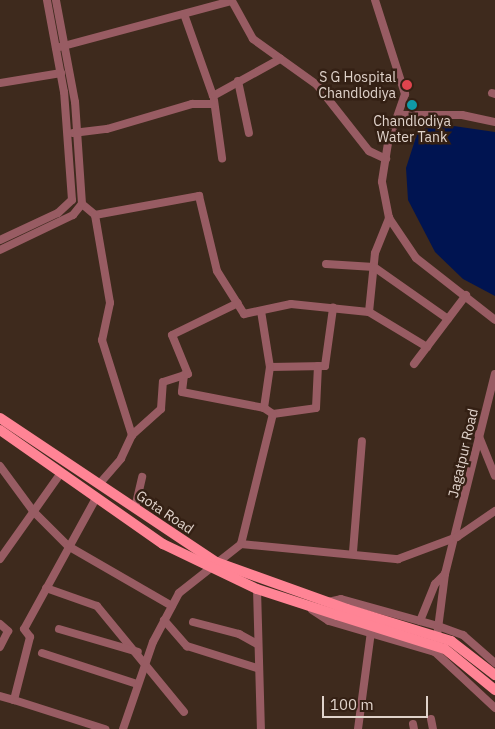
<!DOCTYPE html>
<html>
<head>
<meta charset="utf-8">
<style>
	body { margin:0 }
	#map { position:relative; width:495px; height:729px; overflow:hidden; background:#3e2a1d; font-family:"IBM Plex Sans",sans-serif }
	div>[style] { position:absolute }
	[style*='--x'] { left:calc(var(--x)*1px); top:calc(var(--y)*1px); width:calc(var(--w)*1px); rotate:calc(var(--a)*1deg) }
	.water>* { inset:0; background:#001451 }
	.minor>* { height:8px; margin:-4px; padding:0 4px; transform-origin:4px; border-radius:4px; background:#985c63 }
	.major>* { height:10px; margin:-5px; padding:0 5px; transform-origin:5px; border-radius:5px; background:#ff8495 }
	.major-bridge>* { height:10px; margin:-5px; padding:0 5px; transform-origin:5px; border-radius:5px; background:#ff8495 }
	.dots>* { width:14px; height:14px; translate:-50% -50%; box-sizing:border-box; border:2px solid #342014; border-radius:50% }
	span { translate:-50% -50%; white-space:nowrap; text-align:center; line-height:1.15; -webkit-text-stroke:5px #342014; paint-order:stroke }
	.poi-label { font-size:14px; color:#e0d3cb }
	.right { translate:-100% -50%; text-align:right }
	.street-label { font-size:14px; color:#e0d3cb }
	.scale { position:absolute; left:322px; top:696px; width:106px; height:22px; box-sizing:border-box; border:2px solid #e0d3cb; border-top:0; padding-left:6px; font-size:15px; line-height:18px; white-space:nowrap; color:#e0d3cb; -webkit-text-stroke:4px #342014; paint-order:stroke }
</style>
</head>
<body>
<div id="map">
	<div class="water">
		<div style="clip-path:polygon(433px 123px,495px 132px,495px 296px,463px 279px,435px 252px,408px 200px,406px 168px,417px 134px)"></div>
	</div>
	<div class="minor">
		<div style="--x:375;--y:0;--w:99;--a:72.3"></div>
		<div style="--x:405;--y:94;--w:52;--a:109.1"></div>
		<div style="--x:388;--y:143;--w:39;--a:99"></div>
		<div style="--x:382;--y:182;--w:37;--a:79"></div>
		<div style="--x:389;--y:218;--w:48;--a:56"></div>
		<div style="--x:416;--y:258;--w:100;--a:38.1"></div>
		<div style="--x:184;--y:14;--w:87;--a:70.5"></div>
		<div style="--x:213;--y:96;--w:77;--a:-28.9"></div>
		<div style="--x:56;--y:48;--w:182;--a:-15"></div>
		<div style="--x:232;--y:1;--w:43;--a:61.1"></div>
		<div style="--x:253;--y:39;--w:79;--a:35.7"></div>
		<div style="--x:317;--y:85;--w:84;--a:51.8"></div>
		<div style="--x:369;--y:151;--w:19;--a:25"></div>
		<div style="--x:238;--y:81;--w:53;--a:78.1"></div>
		<div style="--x:0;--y:83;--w:62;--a:-9.3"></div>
		<div style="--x:492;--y:93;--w:3;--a:18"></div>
		<div style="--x:214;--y:100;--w:59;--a:82.1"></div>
		<div style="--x:400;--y:115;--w:62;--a:0"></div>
		<div style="--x:462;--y:115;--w:34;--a:12"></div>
		<div style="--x:73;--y:133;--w:34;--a:-7"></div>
		<div style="--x:107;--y:129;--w:89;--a:-16.4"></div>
		<div style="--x:192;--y:104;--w:22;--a:0"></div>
		<div style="--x:82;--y:204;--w:17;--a:40"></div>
		<div style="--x:95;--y:215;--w:106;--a:-10.4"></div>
		<div style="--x:199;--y:196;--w:77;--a:76.5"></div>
		<div style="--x:217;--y:271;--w:51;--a:57.9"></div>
		<div style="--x:244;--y:314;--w:48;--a:-12"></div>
		<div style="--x:291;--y:304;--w:78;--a:5.9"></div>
		<div style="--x:369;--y:312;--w:59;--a:-84.2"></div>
		<div style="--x:375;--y:253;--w:38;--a:-68"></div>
		<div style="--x:95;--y:215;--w:89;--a:80.3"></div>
		<div style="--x:110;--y:303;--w:38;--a:102"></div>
		<div style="--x:102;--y:340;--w:100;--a:72.5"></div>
		<div style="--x:132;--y:435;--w:26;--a:115"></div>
		<div style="--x:121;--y:459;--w:33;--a:131"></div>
		<div style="--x:0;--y:240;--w:64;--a:-25"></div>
		<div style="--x:58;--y:213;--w:19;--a:-43"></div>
		<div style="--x:72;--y:200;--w:108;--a:-94.2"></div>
		<div style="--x:64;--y:92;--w:94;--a:-100.5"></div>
		<div style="--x:0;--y:250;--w:81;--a:-25.6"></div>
		<div style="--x:73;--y:215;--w:14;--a:-51"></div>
		<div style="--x:82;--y:204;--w:102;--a:-93.9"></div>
		<div style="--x:75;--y:102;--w:104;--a:-100.6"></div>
		<div style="--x:326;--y:264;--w:48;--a:3.6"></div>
		<div style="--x:374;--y:267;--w:90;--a:35.1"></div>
		<div style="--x:448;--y:319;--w:30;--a:-53"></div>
		<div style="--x:261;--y:311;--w:57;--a:80.9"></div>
		<div style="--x:270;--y:367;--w:55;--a:-1"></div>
		<div style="--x:325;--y:366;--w:59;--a:-82.1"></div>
		<div style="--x:369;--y:312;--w:68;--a:31.1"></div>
		<div style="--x:414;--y:364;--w:56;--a:-52.9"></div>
		<div style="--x:184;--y:375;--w:17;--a:97"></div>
		<div style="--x:182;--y:392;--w:84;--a:11"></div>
		<div style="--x:273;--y:414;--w:43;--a:-7.9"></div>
		<div style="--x:316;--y:408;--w:42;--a:-87.3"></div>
		<div style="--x:478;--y:434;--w:45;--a:68"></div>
		<div style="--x:132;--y:435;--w:39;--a:-42"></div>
		<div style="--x:161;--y:409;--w:27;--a:-86"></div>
		<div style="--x:163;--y:382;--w:26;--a:-18"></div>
		<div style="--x:188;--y:374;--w:42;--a:-112.3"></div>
		<div style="--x:172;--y:335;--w:73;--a:-25.9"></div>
		<div style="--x:0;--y:466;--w:56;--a:53.7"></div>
		<div style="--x:33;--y:511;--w:49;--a:45"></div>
		<div style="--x:68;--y:546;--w:120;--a:30"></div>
		<div style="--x:95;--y:500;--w:147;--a:118.8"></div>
		<div style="--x:24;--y:629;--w:10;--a:53"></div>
		<div style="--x:30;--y:637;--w:65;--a:104.3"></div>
		<div style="--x:14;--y:700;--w:96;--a:17.7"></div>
		<div style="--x:135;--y:508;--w:32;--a:-77"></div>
		<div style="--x:241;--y:544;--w:134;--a:-76.2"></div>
		<div style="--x:273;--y:414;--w:11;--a:-146"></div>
		<div style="--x:264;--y:408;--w:41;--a:-81.7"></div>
		<div style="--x:353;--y:552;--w:111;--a:-85.4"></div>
		<div style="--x:0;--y:559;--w:105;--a:-54.7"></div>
		<div style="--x:46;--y:588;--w:54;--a:19.4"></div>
		<div style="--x:97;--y:606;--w:137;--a:50.6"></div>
		<div style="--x:257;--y:589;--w:140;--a:88.4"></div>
		<div style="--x:328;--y:602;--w:13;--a:-13"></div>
		<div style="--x:341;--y:599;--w:101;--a:15.6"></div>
		<div style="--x:438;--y:626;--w:27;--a:20"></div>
		<div style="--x:463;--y:635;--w:43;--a:41.2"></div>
		<div style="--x:312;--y:610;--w:20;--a:33"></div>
		<div style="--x:329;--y:621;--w:110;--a:16.3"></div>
		<div style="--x:435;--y:652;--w:82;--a:43"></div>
		<div style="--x:164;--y:620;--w:35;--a:49"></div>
		<div style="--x:187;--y:646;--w:73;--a:17.4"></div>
		<div style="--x:420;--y:621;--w:40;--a:-68"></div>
		<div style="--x:435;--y:584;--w:14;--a:-45"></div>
		<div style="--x:193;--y:622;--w:48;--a:14.6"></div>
		<div style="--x:239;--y:634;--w:21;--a:29"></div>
		<div style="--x:0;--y:624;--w:11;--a:41"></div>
		<div style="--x:8;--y:631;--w:18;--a:117"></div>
		<div style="--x:59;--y:629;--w:82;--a:16.2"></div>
		<div style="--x:435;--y:652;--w:79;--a:-82.7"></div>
		<div style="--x:445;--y:574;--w:206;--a:-76"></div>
		<div style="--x:42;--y:653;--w:100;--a:18.1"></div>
		<div style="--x:0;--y:696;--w:15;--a:16"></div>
		<div style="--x:431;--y:719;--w:10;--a:79"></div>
		<div style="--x:413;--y:724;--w:5;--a:79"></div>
		<div style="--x:123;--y:729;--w:92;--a:-71"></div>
		<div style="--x:153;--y:642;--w:55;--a:-62"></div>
		<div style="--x:179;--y:593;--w:79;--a:-38.3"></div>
		<div style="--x:241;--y:544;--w:158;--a:5.5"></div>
		<div style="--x:398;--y:559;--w:63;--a:-20.4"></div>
		<div style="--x:457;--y:537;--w:46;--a:-34.4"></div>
		<div style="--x:358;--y:729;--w:98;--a:-82.4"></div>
	</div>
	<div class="major">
		<div style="--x:0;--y:418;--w:260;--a:33.7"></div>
		<div style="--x:216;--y:562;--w:139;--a:19.7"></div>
		<div style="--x:0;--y:430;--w:199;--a:35"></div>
		<div style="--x:163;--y:544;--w:104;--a:25.6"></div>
		<div style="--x:257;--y:589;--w:84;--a:18"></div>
	</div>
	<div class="major-bridge">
		<div style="--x:347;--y:609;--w:109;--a:17.1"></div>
		<div style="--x:451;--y:641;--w:56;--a:37.7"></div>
		<div style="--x:337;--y:615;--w:113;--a:17.5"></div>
		<div style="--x:445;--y:649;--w:65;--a:39.4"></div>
	</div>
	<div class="dots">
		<div style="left:407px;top:85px;background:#e0444e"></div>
		<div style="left:412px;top:105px;background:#0f9aa8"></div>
	</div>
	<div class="poi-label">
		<span class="right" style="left:396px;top:85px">S G Hospital<br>Chandlodiya</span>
		<span style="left:412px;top:129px">Chandlodiya<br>Water Tank</span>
	</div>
	<div class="street-label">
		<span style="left:463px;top:453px;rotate:-77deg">Jagatpur Road</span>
		<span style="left:165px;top:512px;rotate:34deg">Gota Road</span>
	</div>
	<div class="scale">100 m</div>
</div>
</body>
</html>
